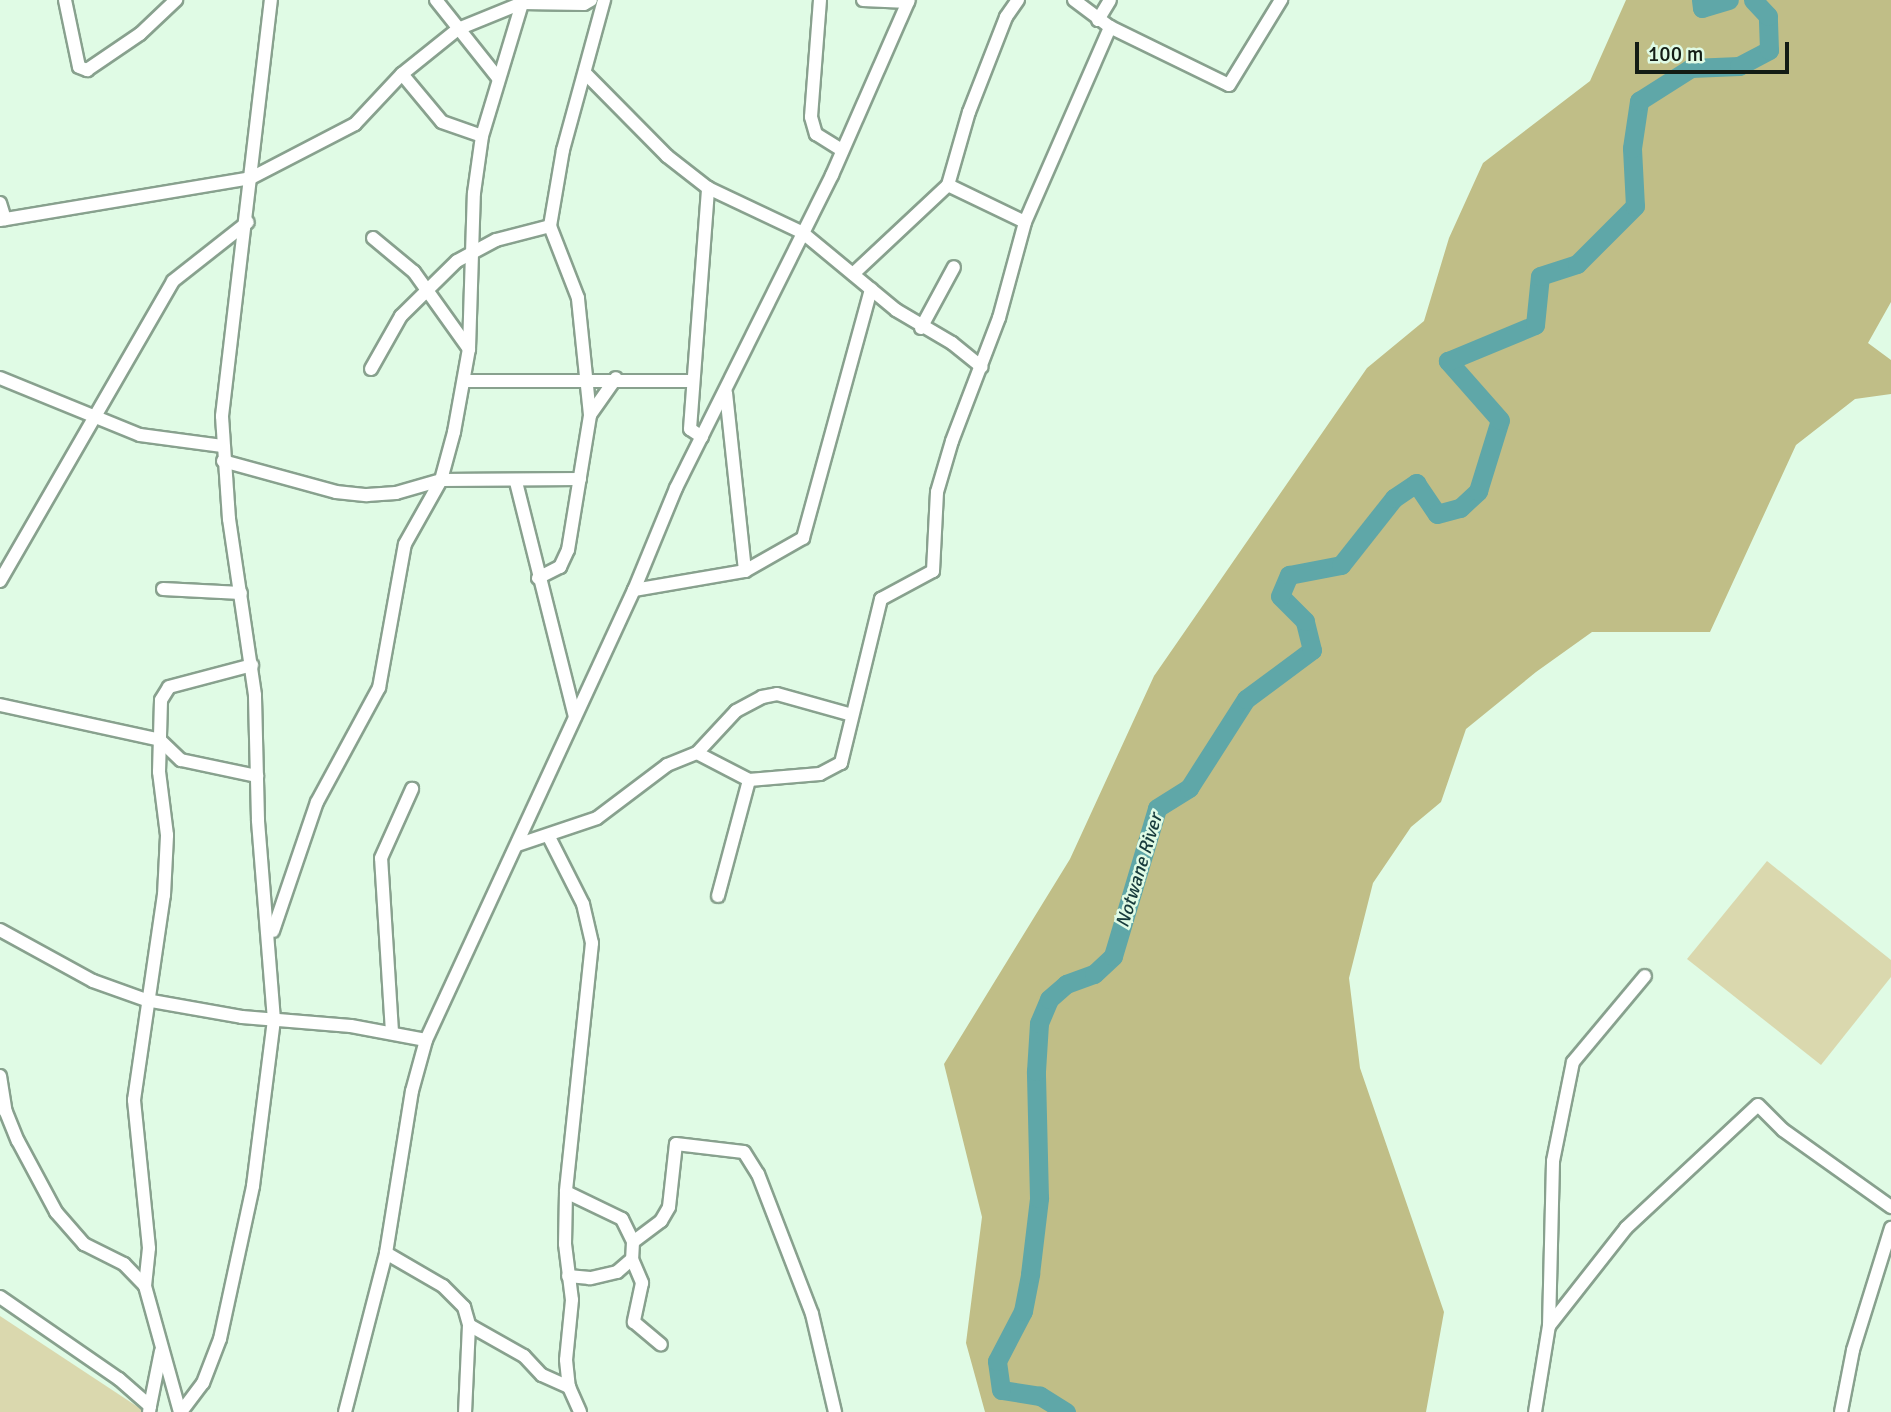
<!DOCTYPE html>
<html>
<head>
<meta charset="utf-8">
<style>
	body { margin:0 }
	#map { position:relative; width:1891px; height:1412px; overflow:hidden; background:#e0fbe5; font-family:Signika,sans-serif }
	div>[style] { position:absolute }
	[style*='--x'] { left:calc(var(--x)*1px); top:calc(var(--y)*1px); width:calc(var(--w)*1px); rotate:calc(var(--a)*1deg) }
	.green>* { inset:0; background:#dad8ae }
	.forest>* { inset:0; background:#c0be87 }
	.river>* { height:19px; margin:-9.5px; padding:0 9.5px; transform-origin:9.5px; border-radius:9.5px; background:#5fa7a8 }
	.roads { filter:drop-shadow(2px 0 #88a18e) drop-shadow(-2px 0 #88a18e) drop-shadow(0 2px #88a18e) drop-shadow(0 -2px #88a18e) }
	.minor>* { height:12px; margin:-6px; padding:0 6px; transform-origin:6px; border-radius:6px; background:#fff }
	span { translate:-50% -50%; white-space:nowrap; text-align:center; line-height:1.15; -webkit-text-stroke:5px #e0fbe5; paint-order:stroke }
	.water-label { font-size:19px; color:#173b3c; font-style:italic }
	.scale { position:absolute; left:1635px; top:42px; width:154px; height:32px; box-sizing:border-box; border:4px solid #131c15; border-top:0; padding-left:9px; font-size:21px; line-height:24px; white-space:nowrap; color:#131c15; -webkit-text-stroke:5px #e0fbe5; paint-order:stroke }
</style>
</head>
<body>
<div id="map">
	<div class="green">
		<div style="clip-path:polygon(1767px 861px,1891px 960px,1891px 977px,1821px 1065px,1687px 959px)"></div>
		<div style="clip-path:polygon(0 1316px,141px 1409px,142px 1412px,0 1412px)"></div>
	</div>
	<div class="forest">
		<div style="clip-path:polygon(1626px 0,1891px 0,1891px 302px,1868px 343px,1891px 360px,1891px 394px,1855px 399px,1796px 445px,1710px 632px,1592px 632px,1536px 672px,1466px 729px,1441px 802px,1411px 827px,1373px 883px,1349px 978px,1360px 1068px,1444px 1312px,1426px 1412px,985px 1412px,966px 1343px,982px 1217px,944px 1064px,1070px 859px,1154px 676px,1367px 368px,1424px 321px,1449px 238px,1483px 163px,1590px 81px)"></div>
	</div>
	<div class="river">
		<div style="--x:1701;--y:0;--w:8;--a:83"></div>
		<div style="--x:1702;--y:8;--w:28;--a:-17"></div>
		<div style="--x:1066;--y:1412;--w:31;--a:-148"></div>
		<div style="--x:1040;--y:1396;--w:39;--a:-171"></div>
		<div style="--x:1001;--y:1390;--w:29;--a:-98"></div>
		<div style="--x:997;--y:1361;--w:56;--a:-62.5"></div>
		<div style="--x:1023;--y:1311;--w:38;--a:-79"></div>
		<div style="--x:1030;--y:1274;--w:77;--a:-83.2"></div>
		<div style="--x:1039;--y:1198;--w:127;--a:-91.4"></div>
		<div style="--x:1036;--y:1071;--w:48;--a:-86.4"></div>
		<div style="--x:1039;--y:1023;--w:26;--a:-67"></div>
		<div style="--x:1049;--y:999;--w:23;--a:-41"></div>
		<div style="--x:1066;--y:984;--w:30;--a:-20"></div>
		<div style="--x:1094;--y:974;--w:26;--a:-43"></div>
		<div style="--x:1113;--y:956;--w:154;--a:-73.4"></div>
		<div style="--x:1157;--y:808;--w:38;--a:-32"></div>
		<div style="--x:1189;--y:788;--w:106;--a:-57.4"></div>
		<div style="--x:1246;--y:699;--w:82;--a:-36.6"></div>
		<div style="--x:1312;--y:650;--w:30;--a:-104"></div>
		<div style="--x:1305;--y:621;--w:35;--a:-135"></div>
		<div style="--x:1280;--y:596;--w:23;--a:-67"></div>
		<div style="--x:1289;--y:575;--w:53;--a:-10.9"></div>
		<div style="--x:1341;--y:565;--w:85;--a:-51.7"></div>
		<div style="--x:1394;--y:498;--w:27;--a:-34"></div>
		<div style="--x:1416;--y:483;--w:37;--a:56"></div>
		<div style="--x:1437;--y:514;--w:24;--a:-15"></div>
		<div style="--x:1460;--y:508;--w:25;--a:-43"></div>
		<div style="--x:1478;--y:491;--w:74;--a:-72.8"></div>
		<div style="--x:1500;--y:420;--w:79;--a:-131.4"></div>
		<div style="--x:1448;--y:361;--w:94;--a:-22.5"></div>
		<div style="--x:1535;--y:325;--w:49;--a:-84.2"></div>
		<div style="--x:1540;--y:276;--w:39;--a:-18"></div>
		<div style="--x:1577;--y:264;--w:82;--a:-45"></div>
		<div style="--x:1635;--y:206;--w:58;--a:-93"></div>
		<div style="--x:1632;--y:148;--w:48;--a:-81.5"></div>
		<div style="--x:1639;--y:101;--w:62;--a:-32.4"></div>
		<div style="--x:1691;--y:68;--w:48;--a:-2.4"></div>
		<div style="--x:1739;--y:66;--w:34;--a:-28"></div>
		<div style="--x:1769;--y:50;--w:34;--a:-92"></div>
		<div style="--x:1768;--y:16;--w:22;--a:-133"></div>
	</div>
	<div class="roads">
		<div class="minor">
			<div style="--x:65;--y:0;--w:68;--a:78.2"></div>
			<div style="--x:79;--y:67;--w:9;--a:21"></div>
			<div style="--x:87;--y:70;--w:64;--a:-34.2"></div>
			<div style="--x:140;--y:34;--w:50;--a:-43.4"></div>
			<div style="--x:436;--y:0;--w:100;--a:51.5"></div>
			<div style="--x:820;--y:0;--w:117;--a:94.4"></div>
			<div style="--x:811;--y:117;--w:18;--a:74"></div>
			<div style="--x:816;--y:134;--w:31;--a:32"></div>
			<div style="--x:863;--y:0;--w:45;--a:2.5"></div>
			<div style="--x:1074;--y:0;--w:45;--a:36.9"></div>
			<div style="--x:1110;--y:27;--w:132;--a:26"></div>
			<div style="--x:1229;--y:85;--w:100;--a:-58.5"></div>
			<div style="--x:1098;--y:20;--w:23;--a:-59"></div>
			<div style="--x:585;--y:73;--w:117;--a:45.3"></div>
			<div style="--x:667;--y:156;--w:52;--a:38"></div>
			<div style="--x:708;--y:188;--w:105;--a:25.3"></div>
			<div style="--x:803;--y:233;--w:121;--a:39.6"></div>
			<div style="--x:896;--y:310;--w:65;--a:30.5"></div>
			<div style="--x:952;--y:343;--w:38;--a:39"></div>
			<div style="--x:402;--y:74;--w:62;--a:50.2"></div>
			<div style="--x:442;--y:122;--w:42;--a:19.3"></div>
			<div style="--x:948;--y:185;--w:85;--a:25.7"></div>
			<div style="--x:0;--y:203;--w:17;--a:73"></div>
			<div style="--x:0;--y:220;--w:254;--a:-9.5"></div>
			<div style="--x:251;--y:178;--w:117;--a:-27.4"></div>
			<div style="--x:355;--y:124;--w:69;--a:-46.8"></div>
			<div style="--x:402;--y:74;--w:72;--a:-38.8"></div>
			<div style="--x:458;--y:29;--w:69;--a:-22.1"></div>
			<div style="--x:522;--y:3;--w:62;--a:0.9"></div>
			<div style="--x:584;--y:4;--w:8;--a:-30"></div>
			<div style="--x:373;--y:238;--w:53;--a:39.7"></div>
			<div style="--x:414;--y:272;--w:95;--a:54.5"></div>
			<div style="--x:853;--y:274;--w:130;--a:-43.1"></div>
			<div style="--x:948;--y:185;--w:76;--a:-74"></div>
			<div style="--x:969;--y:112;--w:102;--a:-68.7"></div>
			<div style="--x:1006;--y:17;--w:21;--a:-55"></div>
			<div style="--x:921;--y:328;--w:69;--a:-61.6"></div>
			<div style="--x:371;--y:369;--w:61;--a:-60.5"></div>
			<div style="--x:401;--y:316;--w:78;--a:-44.5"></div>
			<div style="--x:457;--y:261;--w:44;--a:-28.3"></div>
			<div style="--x:496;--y:240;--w:56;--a:-14.5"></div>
			<div style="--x:0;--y:378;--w:151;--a:22.2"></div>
			<div style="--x:140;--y:435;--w:83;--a:7.6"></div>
			<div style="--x:464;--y:381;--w:229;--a:0"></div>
			<div style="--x:726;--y:393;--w:179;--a:83.9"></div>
			<div style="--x:590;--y:415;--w:45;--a:-54.9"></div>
			<div style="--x:702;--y:437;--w:14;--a:-146"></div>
			<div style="--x:690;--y:429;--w:242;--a:-85.7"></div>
			<div style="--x:223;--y:461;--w:117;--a:15.3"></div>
			<div style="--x:336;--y:492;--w:31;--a:6"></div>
			<div style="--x:367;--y:495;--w:29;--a:-4"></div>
			<div style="--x:396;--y:493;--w:47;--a:-16.1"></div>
			<div style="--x:441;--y:480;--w:139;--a:-0.4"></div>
			<div style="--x:516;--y:482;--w:242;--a:75.9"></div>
			<div style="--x:538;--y:578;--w:25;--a:-27"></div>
			<div style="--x:560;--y:567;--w:19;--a:-65"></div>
			<div style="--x:568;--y:550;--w:137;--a:-80.7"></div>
			<div style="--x:590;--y:415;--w:118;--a:-95.9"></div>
			<div style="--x:578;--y:298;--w:77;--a:-111.3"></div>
			<div style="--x:550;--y:226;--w:77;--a:-80.3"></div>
			<div style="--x:563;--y:150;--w:156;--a:-74.7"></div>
			<div style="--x:0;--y:581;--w:346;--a:-60"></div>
			<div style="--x:173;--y:281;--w:95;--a:-38.2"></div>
			<div style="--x:163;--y:589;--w:78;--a:2.9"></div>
			<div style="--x:634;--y:590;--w:113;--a:-9.7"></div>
			<div style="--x:745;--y:571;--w:67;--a:-29.6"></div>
			<div style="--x:803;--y:538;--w:258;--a:-74.7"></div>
			<div style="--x:0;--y:705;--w:164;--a:12.3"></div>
			<div style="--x:160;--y:740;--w:29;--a:44"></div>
			<div style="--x:181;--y:760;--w:78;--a:11.9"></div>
			<div style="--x:697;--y:753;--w:59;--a:27.4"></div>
			<div style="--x:749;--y:780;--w:71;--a:-4.8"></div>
			<div style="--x:820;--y:774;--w:24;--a:-28"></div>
			<div style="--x:841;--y:763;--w:169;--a:-76.3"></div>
			<div style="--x:881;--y:599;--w:59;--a:-28.3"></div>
			<div style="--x:933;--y:571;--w:79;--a:-87.1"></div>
			<div style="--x:937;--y:492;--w:53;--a:-73.6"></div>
			<div style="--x:952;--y:441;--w:132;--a:-69.1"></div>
			<div style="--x:999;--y:318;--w:99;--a:-74.8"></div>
			<div style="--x:1025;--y:222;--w:213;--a:-66.4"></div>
			<div style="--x:549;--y:837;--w:75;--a:63.1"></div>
			<div style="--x:583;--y:904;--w:40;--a:77"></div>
			<div style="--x:592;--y:943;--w:250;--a:96"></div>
			<div style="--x:566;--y:1192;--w:52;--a:91.1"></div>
			<div style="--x:565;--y:1244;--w:56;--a:82.9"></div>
			<div style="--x:572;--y:1300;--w:60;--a:95.7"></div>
			<div style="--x:566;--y:1360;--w:27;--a:84"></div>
			<div style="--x:517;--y:845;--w:84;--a:-18.6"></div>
			<div style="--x:597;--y:818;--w:88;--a:-37.1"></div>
			<div style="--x:667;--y:765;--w:32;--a:-22"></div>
			<div style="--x:697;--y:753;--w:57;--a:-47.1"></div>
			<div style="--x:736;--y:711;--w:30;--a:-28"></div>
			<div style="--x:762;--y:697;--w:15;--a:-11"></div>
			<div style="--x:777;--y:694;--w:78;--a:15.6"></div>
			<div style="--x:718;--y:896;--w:120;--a:-75"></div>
			<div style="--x:0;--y:930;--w:106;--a:28.7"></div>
			<div style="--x:93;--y:981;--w:56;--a:19.7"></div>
			<div style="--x:146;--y:1000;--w:97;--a:10"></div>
			<div style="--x:242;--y:1017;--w:109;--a:4.7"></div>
			<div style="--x:351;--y:1026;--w:76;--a:10.6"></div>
			<div style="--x:273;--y:931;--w:136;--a:-71.2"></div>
			<div style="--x:317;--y:802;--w:130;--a:-61.5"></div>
			<div style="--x:379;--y:688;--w:146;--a:-79.8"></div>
			<div style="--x:405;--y:544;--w:73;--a:-60.6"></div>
			<div style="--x:441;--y:480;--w:50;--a:-74.8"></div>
			<div style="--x:454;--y:432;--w:84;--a:-79.8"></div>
			<div style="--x:469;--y:349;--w:156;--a:-88.2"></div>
			<div style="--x:474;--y:193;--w:58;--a:-82"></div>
			<div style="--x:482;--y:136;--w:142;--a:-73.2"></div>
			<div style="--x:392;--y:1032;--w:174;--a:-93.6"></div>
			<div style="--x:381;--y:858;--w:76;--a:-65.8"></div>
			<div style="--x:0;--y:1076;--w:36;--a:81"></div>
			<div style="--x:6;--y:1112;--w:31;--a:68"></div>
			<div style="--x:18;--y:1141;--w:81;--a:61.8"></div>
			<div style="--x:56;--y:1212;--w:43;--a:48.8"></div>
			<div style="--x:84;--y:1244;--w:45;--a:26.6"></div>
			<div style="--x:124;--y:1264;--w:30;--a:46"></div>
			<div style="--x:145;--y:1286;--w:131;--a:74.5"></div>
			<div style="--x:566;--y:1192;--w:62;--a:25.7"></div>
			<div style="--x:622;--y:1219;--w:25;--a:64"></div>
			<div style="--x:633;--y:1242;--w:17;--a:93"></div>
			<div style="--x:632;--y:1259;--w:20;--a:139"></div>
			<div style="--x:617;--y:1272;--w:28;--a:167"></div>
			<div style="--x:590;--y:1278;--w:22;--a:-175"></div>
			<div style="--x:633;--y:1242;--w:35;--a:-37"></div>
			<div style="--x:661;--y:1221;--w:16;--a:-60"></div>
			<div style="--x:669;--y:1207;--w:63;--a:-83.7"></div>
			<div style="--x:676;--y:1144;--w:68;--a:6.7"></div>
			<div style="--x:744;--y:1152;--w:26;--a:58"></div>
			<div style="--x:758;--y:1174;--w:150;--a:68.9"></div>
			<div style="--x:812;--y:1314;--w:101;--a:76.8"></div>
			<div style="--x:386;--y:1253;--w:66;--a:30.1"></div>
			<div style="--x:443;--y:1286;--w:30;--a:45"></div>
			<div style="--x:464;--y:1307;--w:19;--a:74"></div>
			<div style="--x:469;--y:1325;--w:87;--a:92.6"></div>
			<div style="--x:632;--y:1259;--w:26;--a:67"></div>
			<div style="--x:642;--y:1283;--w:40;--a:102"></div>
			<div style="--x:634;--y:1322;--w:35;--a:40"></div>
			<div style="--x:145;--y:1286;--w:38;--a:-84"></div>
			<div style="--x:149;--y:1248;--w:149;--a:-95.8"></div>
			<div style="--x:134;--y:1100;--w:207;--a:-81.7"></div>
			<div style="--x:164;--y:895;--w:60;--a:-87.1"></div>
			<div style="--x:167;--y:835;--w:64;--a:-97.2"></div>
			<div style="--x:159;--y:772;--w:72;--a:-88.4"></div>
			<div style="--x:161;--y:700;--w:15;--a:-58"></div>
			<div style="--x:169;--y:687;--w:86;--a:-14.8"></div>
			<div style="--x:0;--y:1297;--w:145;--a:34.6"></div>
			<div style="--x:119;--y:1379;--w:41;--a:41.1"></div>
			<div style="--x:150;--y:1406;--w:6;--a:99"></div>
			<div style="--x:469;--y:1325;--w:63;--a:29.4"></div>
			<div style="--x:524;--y:1356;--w:26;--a:47"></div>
			<div style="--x:542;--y:1375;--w:30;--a:24"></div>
			<div style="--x:569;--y:1387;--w:27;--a:66"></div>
			<div style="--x:1549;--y:1326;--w:165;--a:-88.6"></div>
			<div style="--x:1553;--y:1161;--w:101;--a:-78.6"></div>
			<div style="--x:1573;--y:1062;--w:112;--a:-50.1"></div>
			<div style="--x:150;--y:1406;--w:56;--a:-78.7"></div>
			<div style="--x:181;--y:1412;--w:36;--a:-53"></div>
			<div style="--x:203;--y:1383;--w:47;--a:-68.9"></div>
			<div style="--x:220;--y:1339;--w:157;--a:-77.8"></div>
			<div style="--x:253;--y:1186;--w:167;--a:-82.8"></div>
			<div style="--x:274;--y:1020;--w:201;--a:-94.6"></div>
			<div style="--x:258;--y:820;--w:125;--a:-91.4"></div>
			<div style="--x:255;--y:695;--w:178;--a:-98.4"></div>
			<div style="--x:229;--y:519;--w:103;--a:-93.9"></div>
			<div style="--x:222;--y:416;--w:419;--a:-83.3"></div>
			<div style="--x:345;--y:1412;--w:164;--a:-75.5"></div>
			<div style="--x:386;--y:1253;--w:164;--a:-80.9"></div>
			<div style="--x:412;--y:1091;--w:53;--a:-74.6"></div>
			<div style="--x:426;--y:1040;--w:496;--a:-65.2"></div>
			<div style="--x:634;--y:590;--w:110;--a:-67.6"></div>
			<div style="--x:676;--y:488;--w:350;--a:-63.5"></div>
			<div style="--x:832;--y:175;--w:191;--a:-66.3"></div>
			<div style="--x:1535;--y:1412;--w:87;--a:-80.8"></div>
			<div style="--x:1549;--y:1326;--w:125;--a:-51.8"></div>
			<div style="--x:1626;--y:1228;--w:180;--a:-43"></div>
			<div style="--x:1758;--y:1105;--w:35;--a:45"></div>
			<div style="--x:1783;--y:1130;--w:133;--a:35.5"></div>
			<div style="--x:1841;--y:1412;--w:63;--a:-79"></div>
			<div style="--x:1853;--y:1350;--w:128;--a:-72.7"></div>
		</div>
	</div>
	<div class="water-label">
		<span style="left:1140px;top:871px;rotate:-73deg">Notwane River</span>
	</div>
	<div class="scale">100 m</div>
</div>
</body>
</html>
